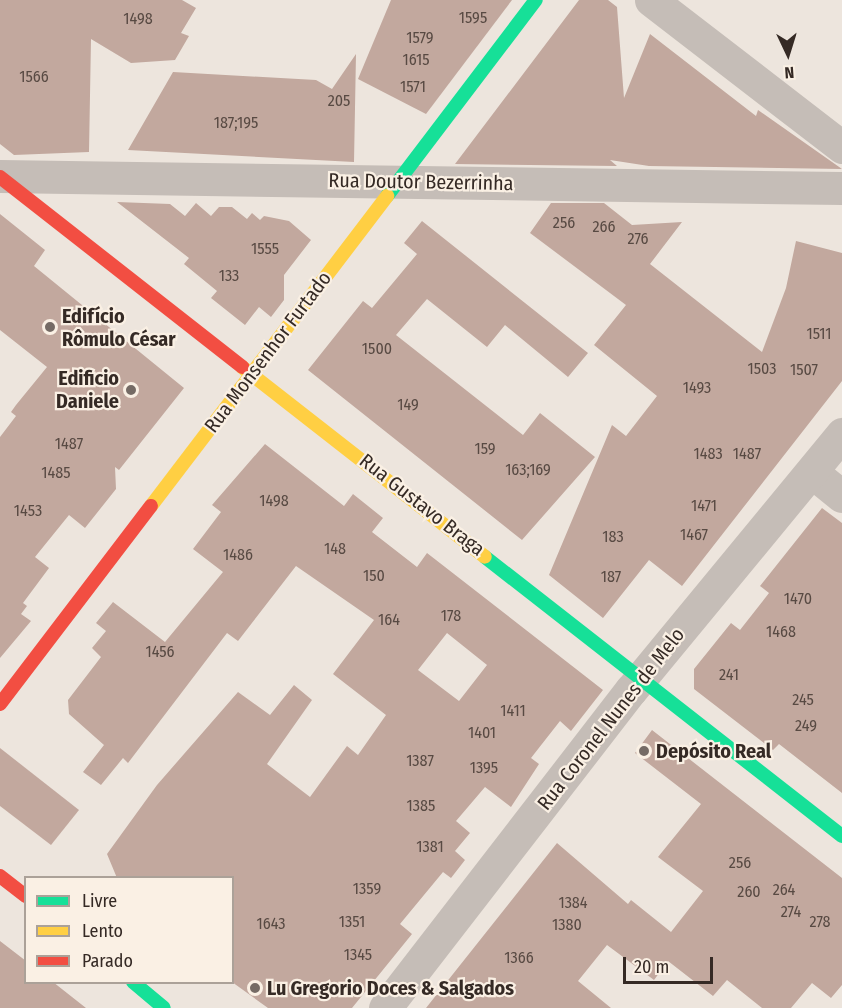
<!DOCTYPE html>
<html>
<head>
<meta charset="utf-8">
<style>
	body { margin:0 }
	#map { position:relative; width:842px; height:1008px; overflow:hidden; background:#ede5dd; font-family:"Fira Sans Condensed",sans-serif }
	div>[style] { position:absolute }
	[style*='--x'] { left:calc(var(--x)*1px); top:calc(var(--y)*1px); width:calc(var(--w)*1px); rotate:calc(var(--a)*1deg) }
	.building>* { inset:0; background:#c2a89e }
	.street>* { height:33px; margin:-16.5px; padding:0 16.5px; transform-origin:16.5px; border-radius:16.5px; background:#c5bdb7 }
	.fast>* { height:14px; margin:-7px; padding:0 7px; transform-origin:7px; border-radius:7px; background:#16e098 }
	.slow>* { height:14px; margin:-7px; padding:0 7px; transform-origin:7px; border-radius:7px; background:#ffcf43 }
	.jam>* { height:14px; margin:-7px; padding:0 7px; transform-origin:7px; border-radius:7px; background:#f24e42 }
	.dots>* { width:16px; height:16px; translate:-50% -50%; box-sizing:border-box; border:3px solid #faf0e4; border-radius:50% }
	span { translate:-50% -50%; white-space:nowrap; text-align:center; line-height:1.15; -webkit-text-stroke:4.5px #faf0e4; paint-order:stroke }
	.number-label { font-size:16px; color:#584a43 }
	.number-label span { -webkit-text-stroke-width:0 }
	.street-label { font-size:20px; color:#352a25 }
	.poi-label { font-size:20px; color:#352a25; font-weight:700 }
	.left { translate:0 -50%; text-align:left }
	.right { translate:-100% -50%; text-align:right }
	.legend { position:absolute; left:24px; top:876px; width:210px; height:108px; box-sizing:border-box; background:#faf0e4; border:2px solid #aba198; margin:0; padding:8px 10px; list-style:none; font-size:18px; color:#352a25 }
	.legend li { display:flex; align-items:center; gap:12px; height:30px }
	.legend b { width:30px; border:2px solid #aba198 }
	.north { position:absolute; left:758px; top:24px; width:60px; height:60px; -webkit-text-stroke:4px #faf0e4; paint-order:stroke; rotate:176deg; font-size:16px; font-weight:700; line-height:24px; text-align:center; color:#352a25 }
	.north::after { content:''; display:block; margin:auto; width:21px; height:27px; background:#352a25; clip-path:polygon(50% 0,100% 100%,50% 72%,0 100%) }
	.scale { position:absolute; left:623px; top:957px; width:90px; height:27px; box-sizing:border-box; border:3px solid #352a25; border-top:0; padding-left:8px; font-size:18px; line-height:21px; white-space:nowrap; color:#352a25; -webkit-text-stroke:4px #faf0e4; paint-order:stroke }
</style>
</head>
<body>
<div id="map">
	<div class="building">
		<div style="clip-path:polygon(0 0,182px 0,196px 8px,181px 33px,189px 36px,175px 60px,131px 63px,91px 39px,89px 152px,14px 155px,0 144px)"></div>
		<div style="clip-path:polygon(391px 0,512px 0,426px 114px,358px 79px)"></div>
		<div style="clip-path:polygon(579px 0,608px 0,617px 7px,624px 98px,650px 34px,756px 116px,758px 110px,842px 169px,649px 166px,610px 160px,617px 166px,455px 164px)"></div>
		<div style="clip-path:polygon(356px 54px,354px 162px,128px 150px,173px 72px,316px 80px,332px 89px)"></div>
		<div style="clip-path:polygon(117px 202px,170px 204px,185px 216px,196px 203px,211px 216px,219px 207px,232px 207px,247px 219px,252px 213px,260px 220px,264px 216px,289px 221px,311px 240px,284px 275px,284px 300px,271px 317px,259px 307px,245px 325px,211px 298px,217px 291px,184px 264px,189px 258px)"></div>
		<div style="clip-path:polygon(551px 203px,604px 203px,632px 225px,682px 222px,650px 264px,762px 352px,786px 288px,796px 241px,842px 253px,842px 381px,682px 586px,649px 560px,603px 618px,549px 575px,612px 425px,626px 436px,657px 396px,594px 345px,626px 305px,530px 233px)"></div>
		<div style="clip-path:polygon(0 214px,45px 250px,34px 266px,184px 388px,119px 470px,115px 467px,116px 489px,85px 528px,69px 515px,35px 557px,49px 568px,23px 603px,27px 606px,21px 614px,31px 621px,0 658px,0 437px,16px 416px,11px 412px,16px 405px,47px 367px,0 330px)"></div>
		<div style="clip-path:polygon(422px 221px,588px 353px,568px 377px,505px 325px,487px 347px,427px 299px,396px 335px,523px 435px,540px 413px,595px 457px,522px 540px,308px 370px,363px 301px,372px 308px,417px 254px,404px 243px)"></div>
		<div style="clip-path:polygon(evenodd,265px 444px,344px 506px,353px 494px,383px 518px,372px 532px,417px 567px,427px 553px,603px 690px,571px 731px,560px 721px,531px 758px,539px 764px,511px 807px,485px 787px,456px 821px,470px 833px,455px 851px,465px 860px,451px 878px,443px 872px,400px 924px,412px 934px,352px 1008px,268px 1008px,232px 982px,232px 878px,117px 878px,107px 854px,157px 785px,238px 692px,270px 715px,294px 685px,312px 700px,267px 764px,310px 797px,347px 746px,358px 755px,386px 715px,333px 674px,374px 620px,296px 566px,238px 641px,227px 633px,128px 763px,123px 758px,101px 785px,83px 772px,104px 745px,69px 714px,68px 700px,101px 657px,92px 648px,106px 631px,96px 623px,113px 602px,165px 642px,223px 572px,193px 549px,221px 512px,212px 505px,265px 444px,447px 633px,487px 665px,459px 701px,418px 670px,447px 633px)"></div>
		<div style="clip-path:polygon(822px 508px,842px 523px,842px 793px,779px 744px,773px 750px,694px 689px,694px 669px,731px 623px,740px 630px,769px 593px,760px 586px)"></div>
		<div style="clip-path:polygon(652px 730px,842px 878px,842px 985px,831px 998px,812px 983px,791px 1008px,762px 1008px,727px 980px,713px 996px,668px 961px,654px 980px,607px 945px,578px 981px,611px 1008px,426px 1008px,557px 843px,628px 904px,631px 900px,671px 932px,703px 891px,658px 857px,701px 804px,635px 753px)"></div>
		<div style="clip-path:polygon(0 748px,79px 810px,51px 845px,0 806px)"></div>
		<div style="clip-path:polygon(0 941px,26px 961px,26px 982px,53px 982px,86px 1008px,0 1008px)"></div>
	</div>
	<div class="street">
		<div style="--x:651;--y:0;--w:241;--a:37.6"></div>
		<div style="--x:0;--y:176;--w:842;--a:0.82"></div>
		<div style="--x:812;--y:472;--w:38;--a:39"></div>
		<div style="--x:385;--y:1008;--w:402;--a:-52.3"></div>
		<div style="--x:631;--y:690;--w:332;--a:-50.5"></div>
	</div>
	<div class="fast">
		<div style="--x:387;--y:196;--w:246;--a:-52.8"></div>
		<div style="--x:485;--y:557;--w:453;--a:38"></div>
		<div style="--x:133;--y:982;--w:40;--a:40"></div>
	</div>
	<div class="slow">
		<div style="--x:242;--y:367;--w:308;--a:38"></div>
		<div style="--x:151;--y:506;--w:390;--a:-52.7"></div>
	</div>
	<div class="jam">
		<div style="--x:0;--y:177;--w:308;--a:38.1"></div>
		<div style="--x:0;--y:704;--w:249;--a:-52.7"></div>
		<div style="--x:0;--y:876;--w:33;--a:38"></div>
	</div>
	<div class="dots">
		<div style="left:50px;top:327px;background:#756b65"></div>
		<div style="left:131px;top:390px;background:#756b65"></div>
		<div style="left:644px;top:751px;background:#756b65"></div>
		<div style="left:255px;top:988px;background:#756b65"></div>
	</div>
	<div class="number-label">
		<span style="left:473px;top:18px">1595</span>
		<span style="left:138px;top:19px">1498</span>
		<span style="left:420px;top:38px">1579</span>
		<span style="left:416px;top:60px">1615</span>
		<span style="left:34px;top:77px">1566</span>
		<span style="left:413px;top:87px">1571</span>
		<span style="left:339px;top:101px">205</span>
		<span style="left:236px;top:123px">187;195</span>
		<span style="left:564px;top:223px">256</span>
		<span style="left:604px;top:227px">266</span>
		<span style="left:638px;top:239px">276</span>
		<span style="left:265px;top:249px">1555</span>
		<span style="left:229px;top:276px">133</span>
		<span style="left:819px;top:334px">1511</span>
		<span style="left:377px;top:349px">1500</span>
		<span style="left:762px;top:369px">1503</span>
		<span style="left:804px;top:370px">1507</span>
		<span style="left:697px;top:388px">1493</span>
		<span style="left:408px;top:405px">149</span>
		<span style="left:69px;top:444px">1487</span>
		<span style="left:485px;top:449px">159</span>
		<span style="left:708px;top:454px">1483</span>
		<span style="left:747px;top:454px">1487</span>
		<span style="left:528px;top:470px">163;169</span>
		<span style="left:56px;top:473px">1485</span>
		<span style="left:274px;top:501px">1498</span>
		<span style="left:704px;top:506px">1471</span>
		<span style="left:28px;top:511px">1453</span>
		<span style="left:694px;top:535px">1467</span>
		<span style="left:613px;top:537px">183</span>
		<span style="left:335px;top:549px">148</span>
		<span style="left:238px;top:555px">1486</span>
		<span style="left:374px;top:576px">150</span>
		<span style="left:611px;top:577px">187</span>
		<span style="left:798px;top:599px">1470</span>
		<span style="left:451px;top:616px">178</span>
		<span style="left:389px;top:620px">164</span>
		<span style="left:781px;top:632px">1468</span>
		<span style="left:160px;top:652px">1456</span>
		<span style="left:729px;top:675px">241</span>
		<span style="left:803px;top:700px">245</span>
		<span style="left:513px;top:711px">1411</span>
		<span style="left:806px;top:726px">249</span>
		<span style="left:482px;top:733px">1401</span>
		<span style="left:420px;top:761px">1387</span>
		<span style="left:484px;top:768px">1395</span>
		<span style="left:421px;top:806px">1385</span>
		<span style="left:430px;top:847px">1381</span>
		<span style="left:740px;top:863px">256</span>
		<span style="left:367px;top:889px">1359</span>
		<span style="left:784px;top:890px">264</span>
		<span style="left:749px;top:892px">260</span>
		<span style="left:573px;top:903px">1384</span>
		<span style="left:791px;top:912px">274</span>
		<span style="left:352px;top:922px">1351</span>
		<span style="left:820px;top:922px">278</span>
		<span style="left:271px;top:924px">1643</span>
		<span style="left:567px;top:925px">1380</span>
		<span style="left:358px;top:955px">1345</span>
		<span style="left:519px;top:958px">1366</span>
	</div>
	<div class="street-label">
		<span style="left:421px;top:182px;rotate:1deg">Rua Doutor Bezerrinha</span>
		<span style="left:268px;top:352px;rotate:-53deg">Rua Monsenhor Furtado</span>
		<span style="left:422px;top:505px;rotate:38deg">Rua Gustavo Braga</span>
		<span style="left:611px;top:719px;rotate:-52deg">Rua Coronel Nunes de Melo</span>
	</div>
	<div class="poi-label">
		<span class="left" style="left:62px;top:328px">Edifício<br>Rômulo César</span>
		<span class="right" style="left:119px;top:390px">Edificio<br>Daniele</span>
		<span class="left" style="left:656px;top:751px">Depósito Real</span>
		<span class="left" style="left:267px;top:988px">Lu Gregorio Doces &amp; Salgados</span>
	</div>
	<ul class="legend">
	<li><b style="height:8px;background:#16e098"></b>Livre</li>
	<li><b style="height:8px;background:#ffcf43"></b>Lento</li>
	<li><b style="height:8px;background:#f24e42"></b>Parado</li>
	</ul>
	<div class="north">N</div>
	<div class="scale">20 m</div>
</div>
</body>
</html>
